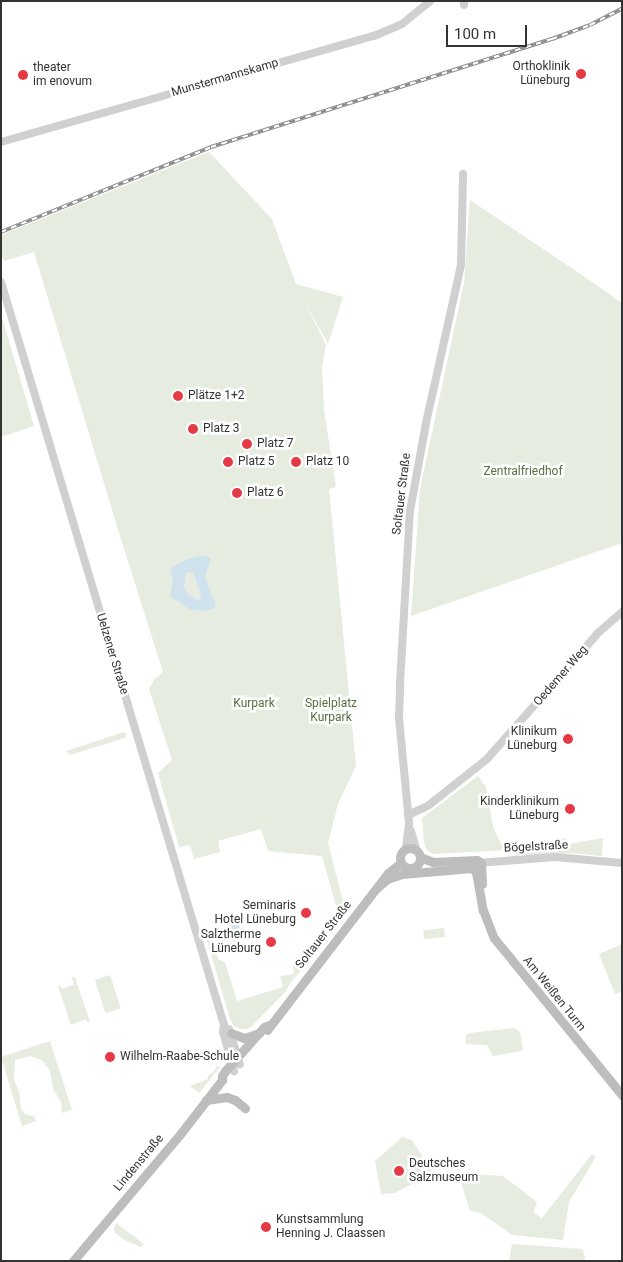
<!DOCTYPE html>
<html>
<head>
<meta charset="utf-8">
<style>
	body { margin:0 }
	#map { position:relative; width:623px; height:1262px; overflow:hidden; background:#fff; font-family:Roboto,sans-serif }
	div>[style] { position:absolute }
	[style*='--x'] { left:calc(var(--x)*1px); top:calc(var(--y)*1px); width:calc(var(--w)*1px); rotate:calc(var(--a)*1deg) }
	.green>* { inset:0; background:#e6ecdf; transform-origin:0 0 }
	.water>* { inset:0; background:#cfe2ee }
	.tertiary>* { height:8px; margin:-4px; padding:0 4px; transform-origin:4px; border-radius:4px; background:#d0d0d0 }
	.secondary>* { height:9px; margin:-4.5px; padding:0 4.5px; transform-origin:4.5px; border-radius:4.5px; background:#bdbdbd }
	.secondary>.ring { margin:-4.5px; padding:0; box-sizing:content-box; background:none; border:9px solid #bdbdbd; border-radius:50% }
	.rail>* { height:4px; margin-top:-2px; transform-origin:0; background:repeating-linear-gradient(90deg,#fff 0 5.5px,#888 0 11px); box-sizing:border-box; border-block:1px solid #888 }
	.dots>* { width:14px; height:14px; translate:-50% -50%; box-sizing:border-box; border:2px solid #fff; border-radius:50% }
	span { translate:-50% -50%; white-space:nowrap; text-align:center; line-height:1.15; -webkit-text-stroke:5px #fff; paint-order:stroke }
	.poi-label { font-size:12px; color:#333 }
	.right { translate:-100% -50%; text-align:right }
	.left { translate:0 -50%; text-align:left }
	.street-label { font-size:12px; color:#333 }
	.park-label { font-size:12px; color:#56703f }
	.frame { position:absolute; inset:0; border:2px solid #333; pointer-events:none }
	.scale { position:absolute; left:446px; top:25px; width:81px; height:22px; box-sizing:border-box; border:2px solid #333; border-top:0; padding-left:6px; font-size:15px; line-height:18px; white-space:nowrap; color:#333; -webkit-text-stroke:4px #fff; paint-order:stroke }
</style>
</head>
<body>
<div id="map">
	<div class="green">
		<div style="clip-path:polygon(209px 152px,272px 219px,296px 284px,343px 297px,328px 344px,305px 302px,326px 345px,322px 367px,324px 410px,336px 487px,329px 489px,356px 766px,338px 804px,328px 843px,346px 913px,340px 920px,322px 856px,268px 851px,261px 829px,218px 841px,220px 852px,194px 859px,190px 845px,179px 847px,158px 773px,172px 760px,149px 689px,154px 680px,163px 672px,120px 536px,34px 252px,4px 261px,1px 254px,1px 235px)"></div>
		<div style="clip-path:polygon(470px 200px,585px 277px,622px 303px,622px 543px,411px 616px,420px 489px,464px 283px)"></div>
		<div style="clip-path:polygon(1px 314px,34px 426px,1px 437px)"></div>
		<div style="clip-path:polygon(124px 732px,127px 734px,125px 738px,70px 755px,66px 751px)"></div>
		<div style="clip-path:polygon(478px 776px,486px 787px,493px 827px,501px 844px,507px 850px,432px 854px,426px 849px,424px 842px,422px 818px)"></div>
		<div style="clip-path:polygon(566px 838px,569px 844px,603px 838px,602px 856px,571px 853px,518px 857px,511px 850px)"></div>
		<div style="left:444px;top:928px;width:9px;height:21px;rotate:84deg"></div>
		<div style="clip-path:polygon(205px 934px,214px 935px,215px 938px,212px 939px,218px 959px,225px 962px,237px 1001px,283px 987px,280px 976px,294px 974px,293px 966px,302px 959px,309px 961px,291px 982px,286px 991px,254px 1024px,248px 1029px,240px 1029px,234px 1026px,230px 1019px)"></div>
		<div style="clip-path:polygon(622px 944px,622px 991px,615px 994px,599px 954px)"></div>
		<div style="left:110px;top:975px;width:35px;height:16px;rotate:72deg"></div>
		<div style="clip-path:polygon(75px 977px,90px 1022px,87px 1022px,86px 1019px,71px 1025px,58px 986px,60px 985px,62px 989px,74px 985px,72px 978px)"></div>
		<div style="clip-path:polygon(514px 1028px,520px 1032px,523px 1051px,493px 1056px,487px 1045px,466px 1044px,466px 1035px,470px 1033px)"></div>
		<div style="clip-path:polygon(50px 1041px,72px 1110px,62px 1113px,61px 1102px,53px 1089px,50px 1071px,42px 1060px,30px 1056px,15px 1060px,14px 1080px,19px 1091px,21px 1109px,26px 1115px,34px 1116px,36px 1121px,22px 1126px,1px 1057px)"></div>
		<div style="clip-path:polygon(217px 1066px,220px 1067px,199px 1093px,190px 1086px,208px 1079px,208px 1075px,213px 1073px)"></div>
		<div style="clip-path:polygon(402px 1137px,412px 1140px,433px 1173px,395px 1193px,381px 1194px,375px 1161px)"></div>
		<div style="clip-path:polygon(592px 1154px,596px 1157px,569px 1202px,563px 1240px,512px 1235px,481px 1213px,470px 1211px,458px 1173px,503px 1176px,537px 1202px,534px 1210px,535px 1214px,542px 1218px)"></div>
		<div style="clip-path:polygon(116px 1223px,144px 1244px,141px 1247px,126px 1241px,115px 1233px,114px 1229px)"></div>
		<div style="clip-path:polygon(512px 1244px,582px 1249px,585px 1256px,584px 1261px,509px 1261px)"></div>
	</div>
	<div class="water">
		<div style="clip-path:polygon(evenodd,200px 556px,206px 556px,211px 559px,205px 577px,216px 606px,213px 609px,203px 611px,189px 609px,170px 596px,173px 582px,170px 569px,187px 559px,200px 556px,193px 572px,201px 595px,200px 599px,197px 600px,188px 594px,184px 587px,186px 573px,193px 572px)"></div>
		<div style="clip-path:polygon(233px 921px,238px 924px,240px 930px,244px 927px,241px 933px,241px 940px,238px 943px,233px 941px,231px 933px,226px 928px,228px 922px)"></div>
	</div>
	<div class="tertiary">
		<div style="--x:464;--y:5;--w:4;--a:-90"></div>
		<div style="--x:1;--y:142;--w:388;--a:-15.9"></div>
		<div style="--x:374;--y:36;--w:30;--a:-23"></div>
		<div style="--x:402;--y:24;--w:36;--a:-39"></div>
		<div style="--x:1;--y:282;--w:776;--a:73.29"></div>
		<div style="--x:224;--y:1025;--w:7;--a:98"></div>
		<div style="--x:223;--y:1032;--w:41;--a:74.2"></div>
		<div style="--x:408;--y:815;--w:23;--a:-25"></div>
		<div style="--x:429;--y:805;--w:74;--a:-38.4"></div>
		<div style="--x:487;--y:759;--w:169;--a:-48.6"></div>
		<div style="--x:599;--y:632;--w:30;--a:-41"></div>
		<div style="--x:411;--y:831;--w:19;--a:74"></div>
		<div style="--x:406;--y:848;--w:26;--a:-83"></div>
		<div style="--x:409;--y:822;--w:104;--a:-95.5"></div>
		<div style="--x:399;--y:718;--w:35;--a:-88"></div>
		<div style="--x:400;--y:683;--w:172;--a:-86.7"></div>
		<div style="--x:410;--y:511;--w:89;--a:-79.7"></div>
		<div style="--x:426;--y:423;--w:162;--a:-77.5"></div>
		<div style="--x:461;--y:265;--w:91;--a:-88.7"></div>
		<div style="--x:477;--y:863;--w:78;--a:-4.4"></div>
		<div style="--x:555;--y:857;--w:67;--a:5.1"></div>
		<div style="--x:229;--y:1029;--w:37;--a:73"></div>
	</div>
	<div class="secondary">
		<div class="ring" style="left:400px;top:848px;width:11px;height:11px"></div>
		<div style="--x:420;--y:857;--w:14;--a:21"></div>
		<div style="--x:433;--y:862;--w:44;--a:-2.6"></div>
		<div style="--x:477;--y:860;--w:5;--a:37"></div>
		<div style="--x:481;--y:863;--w:21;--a:87"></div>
		<div style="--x:377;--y:888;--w:13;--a:-42"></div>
		<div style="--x:387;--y:879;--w:16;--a:-18"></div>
		<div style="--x:402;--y:874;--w:70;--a:-4.9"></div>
		<div style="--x:472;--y:868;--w:6;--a:45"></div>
		<div style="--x:476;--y:872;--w:39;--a:80"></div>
		<div style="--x:483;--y:910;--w:30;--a:69"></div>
		<div style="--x:494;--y:938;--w:203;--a:50.8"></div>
		<div style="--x:267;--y:1030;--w:198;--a:-52.4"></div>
		<div style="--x:388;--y:873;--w:16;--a:-38"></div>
		<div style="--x:231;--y:1033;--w:14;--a:21"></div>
		<div style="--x:244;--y:1038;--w:16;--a:-18"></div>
		<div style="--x:206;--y:1100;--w:21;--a:-8"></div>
		<div style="--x:227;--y:1097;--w:9;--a:21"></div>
		<div style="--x:235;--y:1100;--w:13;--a:39"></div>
		<div style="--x:73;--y:1261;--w:167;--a:-49.8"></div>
		<div style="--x:181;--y:1133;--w:67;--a:-52.3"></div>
		<div style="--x:222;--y:1080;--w:4;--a:-90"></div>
		<div style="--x:222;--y:1076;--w:6;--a:-59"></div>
		<div style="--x:225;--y:1071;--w:59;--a:-48.4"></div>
		<div style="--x:264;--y:1027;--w:5;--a:-22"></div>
	</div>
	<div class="rail">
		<div style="--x:1;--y:232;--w:227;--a:-22"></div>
		<div style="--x:211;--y:147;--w:358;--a:-17.6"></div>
		<div style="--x:552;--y:39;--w:40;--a:-20.2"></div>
		<div style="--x:590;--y:25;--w:36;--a:-27"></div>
	</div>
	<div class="dots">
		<div style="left:581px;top:74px;background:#e63946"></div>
		<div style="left:23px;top:75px;background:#e63946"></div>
		<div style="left:178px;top:396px;background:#e63946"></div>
		<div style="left:193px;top:429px;background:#e63946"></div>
		<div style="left:247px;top:444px;background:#e63946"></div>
		<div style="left:228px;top:462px;background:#e63946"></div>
		<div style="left:296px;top:462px;background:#e63946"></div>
		<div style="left:237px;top:493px;background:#e63946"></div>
		<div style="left:568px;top:739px;background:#e63946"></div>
		<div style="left:570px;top:809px;background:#e63946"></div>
		<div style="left:306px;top:913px;background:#e63946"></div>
		<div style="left:271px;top:942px;background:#e63946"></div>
		<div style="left:110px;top:1057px;background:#e63946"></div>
		<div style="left:399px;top:1171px;background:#e63946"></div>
		<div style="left:266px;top:1227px;background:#e63946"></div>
	</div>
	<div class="poi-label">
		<span class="right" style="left:570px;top:74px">Orthoklinik<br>Lüneburg</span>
		<span class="left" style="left:33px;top:75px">theater<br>im enovum</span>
		<span class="left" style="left:188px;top:396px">Plätze 1+2</span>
		<span class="left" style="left:203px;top:429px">Platz 3</span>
		<span class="left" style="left:257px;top:444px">Platz 7</span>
		<span class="left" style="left:238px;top:462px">Platz 5</span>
		<span class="left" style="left:306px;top:462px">Platz 10</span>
		<span class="left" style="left:247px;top:493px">Platz 6</span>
		<span class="right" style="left:557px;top:739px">Klinikum<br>Lüneburg</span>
		<span class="right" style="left:559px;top:809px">Kinderklinikum<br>Lüneburg</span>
		<span class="right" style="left:296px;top:913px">Seminaris<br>Hotel Lüneburg</span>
		<span class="right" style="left:261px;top:942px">Salztherme<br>Lüneburg</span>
		<span class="left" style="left:120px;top:1057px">Wilhelm-Raabe-Schule</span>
		<span class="left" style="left:409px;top:1171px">Deutsches<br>Salzmuseum</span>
		<span class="left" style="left:276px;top:1227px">Kunstsammlung<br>Henning J. Claassen</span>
	</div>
	<div class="street-label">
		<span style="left:225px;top:78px;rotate:-16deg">Munstermannskamp</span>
		<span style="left:402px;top:494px;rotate:-83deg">Soltauer Straße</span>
		<span style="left:112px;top:654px;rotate:73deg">Uelzener Straße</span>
		<span style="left:561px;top:676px;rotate:-49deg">Oedemer Weg</span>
		<span style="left:536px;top:847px;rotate:-3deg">Bögelstraße</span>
		<span style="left:324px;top:935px;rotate:-52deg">Soltauer Straße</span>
		<span style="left:554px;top:994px;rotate:51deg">Am Weißen Turm</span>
		<span style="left:139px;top:1163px;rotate:-50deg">Lindenstraße</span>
	</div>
	<div class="park-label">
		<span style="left:523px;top:472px">Zentralfriedhof</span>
		<span style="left:254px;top:704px">Kurpark</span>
		<span style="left:331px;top:711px">Spielplatz<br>Kurpark</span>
	</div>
	<div class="frame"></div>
	<div class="scale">100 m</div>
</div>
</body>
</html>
